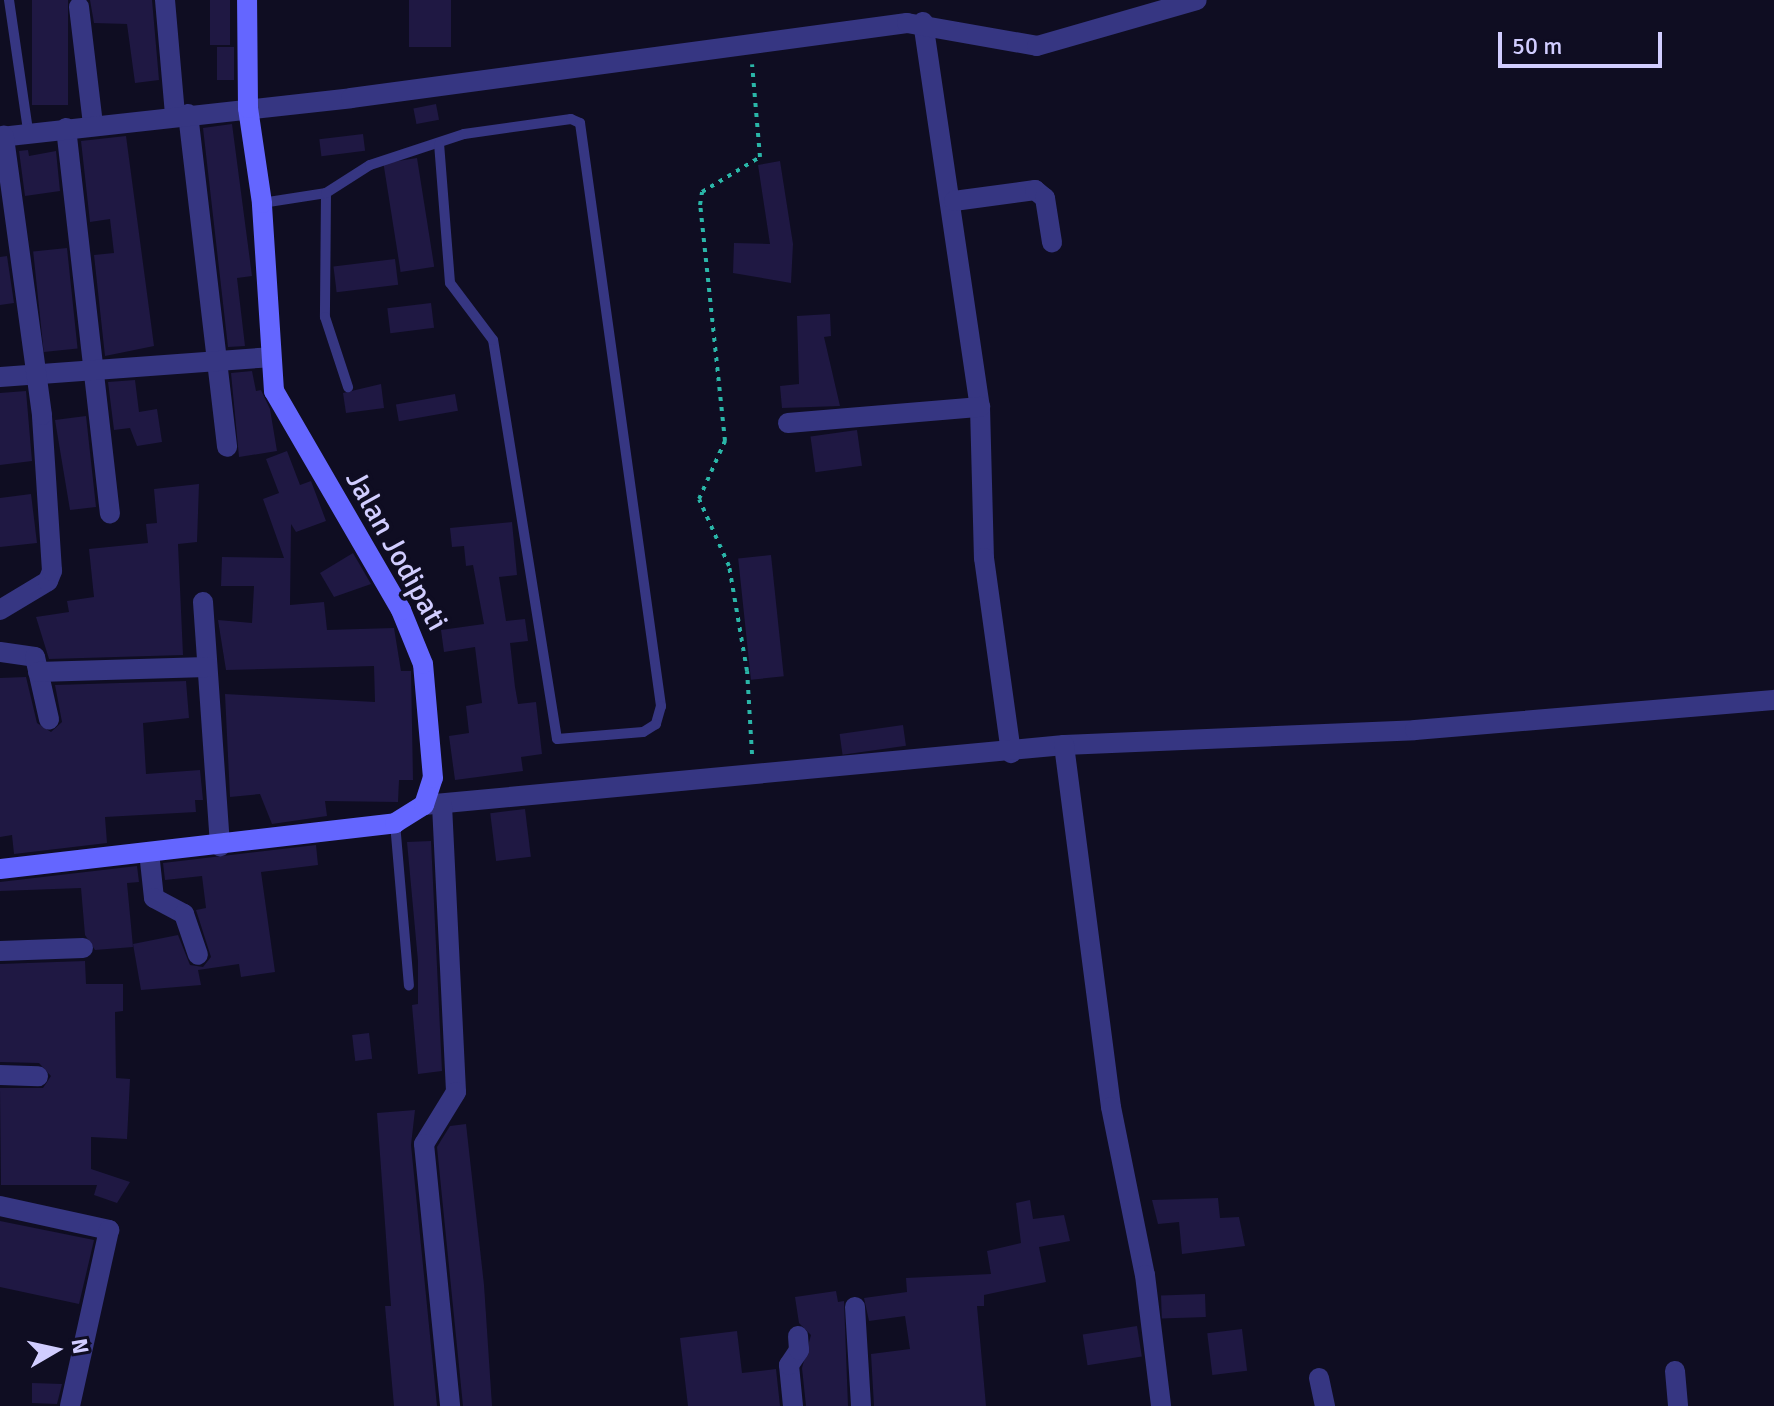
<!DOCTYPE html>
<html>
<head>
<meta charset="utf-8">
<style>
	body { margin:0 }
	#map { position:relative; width:1774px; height:1406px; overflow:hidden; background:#0f0d22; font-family:Signika,sans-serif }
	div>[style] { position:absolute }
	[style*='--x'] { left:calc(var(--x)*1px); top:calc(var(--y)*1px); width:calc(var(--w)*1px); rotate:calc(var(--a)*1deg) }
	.building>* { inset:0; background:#1f1843; transform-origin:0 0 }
	.path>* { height:4px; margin-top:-2px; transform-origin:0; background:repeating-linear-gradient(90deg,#2ab6a8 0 4px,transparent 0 10px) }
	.lane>* { height:10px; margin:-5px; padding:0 5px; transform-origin:5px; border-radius:5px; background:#363682 }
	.street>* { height:20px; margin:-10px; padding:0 10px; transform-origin:10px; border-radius:10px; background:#363682 }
	.secondary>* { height:20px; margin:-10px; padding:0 10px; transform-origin:10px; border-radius:10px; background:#6466ff }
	span { translate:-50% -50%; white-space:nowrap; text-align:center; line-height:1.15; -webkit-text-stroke:8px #0f0d22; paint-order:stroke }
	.street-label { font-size:30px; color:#d1cdff }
	.north { position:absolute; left:16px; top:1310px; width:80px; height:80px; -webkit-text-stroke:6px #0f0d22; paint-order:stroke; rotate:81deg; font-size:22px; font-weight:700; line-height:32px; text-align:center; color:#d1cdff }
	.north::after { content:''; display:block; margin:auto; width:28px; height:36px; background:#d1cdff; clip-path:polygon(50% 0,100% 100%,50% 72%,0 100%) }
	.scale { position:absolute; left:1498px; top:32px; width:164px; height:36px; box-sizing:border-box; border:4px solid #d1cdff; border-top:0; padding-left:10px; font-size:24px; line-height:28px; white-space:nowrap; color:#d1cdff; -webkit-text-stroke:6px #0f0d22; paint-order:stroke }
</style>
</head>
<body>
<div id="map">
	<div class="building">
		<div style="left:32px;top:0;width:36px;height:105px"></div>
		<div style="clip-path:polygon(90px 0,152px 0,159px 80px,135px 83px,127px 24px,94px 23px)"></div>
		<div style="left:210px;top:0;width:20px;height:45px"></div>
		<div style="left:409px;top:0;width:42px;height:47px"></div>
		<div style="left:217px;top:47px;width:17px;height:33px"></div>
		<div style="left:436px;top:104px;width:16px;height:23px;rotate:79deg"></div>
		<div style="clip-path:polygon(232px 124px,252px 276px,237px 278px,245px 346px,228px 347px,203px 128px)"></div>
		<div style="left:363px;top:134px;width:17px;height:44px;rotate:83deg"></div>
		<div style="clip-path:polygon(126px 136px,154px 346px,105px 356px,94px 255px,114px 253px,110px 219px,90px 222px,81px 141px)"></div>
		<div style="clip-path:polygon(28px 150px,29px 156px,56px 151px,60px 191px,25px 196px,19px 151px)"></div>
		<div style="left:417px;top:158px;width:110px;height:34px;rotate:81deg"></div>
		<div style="clip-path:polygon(780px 161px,793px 244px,791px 283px,733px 273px,734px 243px,770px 244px,758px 165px)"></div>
		<div style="left:67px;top:248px;width:101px;height:34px;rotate:84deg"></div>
		<div style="clip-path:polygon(7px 256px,14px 303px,0 305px,0 257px)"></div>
		<div style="left:395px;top:259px;width:26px;height:62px;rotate:83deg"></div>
		<div style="left:431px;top:303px;width:25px;height:44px;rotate:83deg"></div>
		<div style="clip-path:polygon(830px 314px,831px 336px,824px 337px,840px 406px,782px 408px,780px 386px,799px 384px,797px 316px)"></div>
		<div style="clip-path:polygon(252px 371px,256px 391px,261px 390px,270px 409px,277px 451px,239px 457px,231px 373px)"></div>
		<div style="clip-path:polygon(135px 380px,139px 412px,157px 409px,162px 442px,137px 446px,130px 428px,114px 430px,108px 382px)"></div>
		<div style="clip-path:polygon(381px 384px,384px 408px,346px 413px,343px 393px)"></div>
		<div style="clip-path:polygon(26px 391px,32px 461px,0 465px,0 393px)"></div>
		<div style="left:455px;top:394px;width:17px;height:60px;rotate:80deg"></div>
		<div style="clip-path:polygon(86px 416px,96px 507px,70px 510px,55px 420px)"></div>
		<div style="left:857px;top:430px;width:36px;height:47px;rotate:82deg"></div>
		<div style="clip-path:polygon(287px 451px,300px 485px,311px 481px,326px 521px,296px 532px,291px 524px,290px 605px,324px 602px,327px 630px,394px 628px,401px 671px,411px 671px,413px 780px,399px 780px,398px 802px,325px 801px,327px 816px,272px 824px,260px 794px,230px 797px,225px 694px,375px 702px,374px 666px,226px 670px,218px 620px,252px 623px,254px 586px,221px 586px,222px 557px,284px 558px,263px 499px,279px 493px,266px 459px)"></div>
		<div style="clip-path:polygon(199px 484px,197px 542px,178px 544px,183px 655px,49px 659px,36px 617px,69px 612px,67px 601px,94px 597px,89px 549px,148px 543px,146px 524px,157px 523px,154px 489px)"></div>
		<div style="clip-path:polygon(31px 494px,37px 543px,0 547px,0 498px)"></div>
		<div style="clip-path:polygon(512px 522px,517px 575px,499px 577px,506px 621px,525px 619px,528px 641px,510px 643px,515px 687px,518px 704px,536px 702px,542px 754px,521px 757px,523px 771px,455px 780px,449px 736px,469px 733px,466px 706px,482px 703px,475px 647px,444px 652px,441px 630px,484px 624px,473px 565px,466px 566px,464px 546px,452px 547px,450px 528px)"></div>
		<div style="clip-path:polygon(353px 553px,371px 584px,334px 597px,320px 573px)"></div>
		<div style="left:771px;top:555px;width:122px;height:33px;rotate:84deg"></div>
		<div style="clip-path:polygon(26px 677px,37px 723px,51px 732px,62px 722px,55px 685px,186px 681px,189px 718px,143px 723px,146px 774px,200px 770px,203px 800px,195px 800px,196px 812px,105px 817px,107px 843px,14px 854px,12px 835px,0 837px,0 678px)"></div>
		<div style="left:903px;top:725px;width:21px;height:64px;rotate:82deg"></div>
		<div style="left:525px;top:809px;width:48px;height:35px;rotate:83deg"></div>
		<div style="clip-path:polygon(431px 841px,442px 1071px,418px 1074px,412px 1005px,418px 1004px,418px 961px,407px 842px)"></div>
		<div style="clip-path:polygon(316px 845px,318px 865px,261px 872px,275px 972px,241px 977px,239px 964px,198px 970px,201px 985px,141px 990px,133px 944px,178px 935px,190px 965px,203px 967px,211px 957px,196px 910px,206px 908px,202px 876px,165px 880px,163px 863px)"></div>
		<div style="clip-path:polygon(137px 866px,139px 882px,127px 883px,133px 947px,95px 950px,85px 935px,81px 888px,0 891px,0 882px)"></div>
		<div style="clip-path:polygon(85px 961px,86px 984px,123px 984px,123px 1011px,115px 1012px,116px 1078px,130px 1079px,127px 1139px,91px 1137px,91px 1169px,130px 1182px,117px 1203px,94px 1195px,97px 1185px,1px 1185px,0 1088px,43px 1088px,51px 1076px,39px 1063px,0 1062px,0 964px)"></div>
		<div style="left:369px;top:1033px;width:26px;height:17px;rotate:83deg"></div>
		<div style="clip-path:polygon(415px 1110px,411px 1145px,437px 1406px,394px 1406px,385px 1306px,391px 1306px,377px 1113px)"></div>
		<div style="clip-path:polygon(466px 1124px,484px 1285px,492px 1406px,463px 1406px,437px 1147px,450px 1126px)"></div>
		<div style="clip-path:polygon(1218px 1198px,1220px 1218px,1239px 1217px,1245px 1246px,1182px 1254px,1179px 1222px,1158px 1224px,1152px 1200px)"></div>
		<div style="clip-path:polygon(1030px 1200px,1033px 1219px,1064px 1215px,1070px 1241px,1039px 1247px,1046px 1282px,984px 1295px,984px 1306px,977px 1306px,986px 1406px,874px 1406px,871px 1354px,910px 1349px,905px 1316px,869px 1321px,864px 1298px,907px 1292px,906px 1278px,991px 1274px,987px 1251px,1021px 1243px,1016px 1203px)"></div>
		<div style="clip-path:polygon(0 1221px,94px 1240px,79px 1304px,0 1287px)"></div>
		<div style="clip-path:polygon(836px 1291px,838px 1302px,844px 1301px,848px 1406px,806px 1406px,802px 1368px,811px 1335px,799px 1323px,795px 1297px)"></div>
		<div style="left:1205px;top:1294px;width:23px;height:44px;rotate:88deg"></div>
		<div style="left:1137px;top:1326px;width:31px;height:55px;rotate:81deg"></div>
		<div style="left:1242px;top:1329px;width:42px;height:35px;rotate:83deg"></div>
		<div style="clip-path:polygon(737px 1331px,742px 1373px,776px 1369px,780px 1406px,688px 1406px,680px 1338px)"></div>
		<div style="clip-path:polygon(32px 1383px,62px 1384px,57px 1404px,32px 1403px)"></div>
	</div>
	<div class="path">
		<div style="--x:752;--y:754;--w:83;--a:-93.4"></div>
		<div style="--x:747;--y:671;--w:107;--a:-99.7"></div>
		<div style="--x:729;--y:566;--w:73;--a:-114.1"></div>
		<div style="--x:699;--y:499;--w:64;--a:-65.9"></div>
		<div style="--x:725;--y:441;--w:237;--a:-96"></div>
		<div style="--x:700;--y:205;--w:13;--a:-81"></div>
		<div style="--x:702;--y:192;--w:68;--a:-31.1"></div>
		<div style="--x:760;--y:157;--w:93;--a:-94.9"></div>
	</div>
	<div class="lane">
		<div style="--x:9;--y:0;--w:132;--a:81.7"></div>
		<div style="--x:326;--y:193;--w:124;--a:90.5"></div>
		<div style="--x:325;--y:317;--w:74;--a:71.8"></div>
		<div style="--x:262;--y:203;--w:65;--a:-8.9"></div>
		<div style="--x:326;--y:193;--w:52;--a:-32.5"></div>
		<div style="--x:370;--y:165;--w:99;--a:-18.3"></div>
		<div style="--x:464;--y:134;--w:108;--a:-8"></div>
		<div style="--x:571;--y:119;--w:10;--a:24"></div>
		<div style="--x:580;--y:123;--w:589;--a:82.09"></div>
		<div style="--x:661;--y:706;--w:19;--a:106"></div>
		<div style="--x:656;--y:724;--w:15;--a:148"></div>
		<div style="--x:643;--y:732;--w:86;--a:175.3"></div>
		<div style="--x:557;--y:739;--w:404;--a:-99.1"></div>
		<div style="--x:493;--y:340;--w:71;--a:-127"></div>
		<div style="--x:450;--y:283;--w:139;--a:-94.5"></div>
		<div style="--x:395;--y:823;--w:163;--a:85.1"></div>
	</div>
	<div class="street">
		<div style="--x:165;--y:0;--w:115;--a:85"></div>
		<div style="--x:79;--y:7;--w:118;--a:83.2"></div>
		<div style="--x:923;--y:22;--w:389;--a:81.6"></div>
		<div style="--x:980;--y:407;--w:151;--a:88.5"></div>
		<div style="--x:984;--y:558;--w:197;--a:82.1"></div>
		<div style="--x:188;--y:114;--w:335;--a:83.3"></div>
		<div style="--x:66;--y:128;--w:388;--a:83.5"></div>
		<div style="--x:0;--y:137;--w:353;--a:-6.3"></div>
		<div style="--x:351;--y:98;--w:561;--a:-7.68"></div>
		<div style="--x:907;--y:23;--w:132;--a:10"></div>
		<div style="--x:1037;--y:46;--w:166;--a:-16"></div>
		<div style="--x:954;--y:201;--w:82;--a:-7.7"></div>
		<div style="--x:1035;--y:190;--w:13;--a:39"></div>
		<div style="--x:1045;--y:198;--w:45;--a:81"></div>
		<div style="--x:0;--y:377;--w:271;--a:-4.2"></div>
		<div style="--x:788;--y:423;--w:193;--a:-4.8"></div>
		<div style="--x:203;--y:602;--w:245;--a:86"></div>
		<div style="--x:0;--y:610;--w:56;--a:-31.1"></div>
		<div style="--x:48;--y:581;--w:11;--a:-68"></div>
		<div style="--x:52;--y:571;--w:156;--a:-93.7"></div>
		<div style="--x:42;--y:415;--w:282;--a:-97.8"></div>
		<div style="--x:0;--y:652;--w:35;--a:8"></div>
		<div style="--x:35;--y:657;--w:64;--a:77.3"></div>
		<div style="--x:38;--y:672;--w:169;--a:-1.7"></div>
		<div style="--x:1064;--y:745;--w:351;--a:-2.4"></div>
		<div style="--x:1415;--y:730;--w:360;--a:-4.8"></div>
		<div style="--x:424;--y:805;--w:643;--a:-5.36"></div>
		<div style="--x:1064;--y:745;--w:365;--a:82.6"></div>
		<div style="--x:1111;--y:1107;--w:171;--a:78.6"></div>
		<div style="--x:1145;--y:1275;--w:132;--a:83"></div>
		<div style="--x:442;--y:805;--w:287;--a:87.2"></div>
		<div style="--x:456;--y:1092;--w:61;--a:121.6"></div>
		<div style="--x:424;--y:1144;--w:263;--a:84.3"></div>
		<div style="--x:149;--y:852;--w:46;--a:83.8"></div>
		<div style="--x:154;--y:898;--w:34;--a:28"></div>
		<div style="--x:184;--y:914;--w:43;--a:71.1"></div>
		<div style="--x:0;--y:951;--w:83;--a:-2.1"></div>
		<div style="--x:0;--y:1075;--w:38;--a:2"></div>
		<div style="--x:0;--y:1206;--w:112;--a:12.4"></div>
		<div style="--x:109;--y:1230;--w:180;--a:102.5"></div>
		<div style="--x:855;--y:1307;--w:99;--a:86.5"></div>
		<div style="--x:1675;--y:1371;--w:35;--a:85"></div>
		<div style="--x:1319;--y:1378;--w:29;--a:78"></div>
		<div style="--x:793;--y:1406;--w:41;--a:-95.6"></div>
		<div style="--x:789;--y:1365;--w:18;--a:-56"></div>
		<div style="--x:799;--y:1350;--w:14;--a:-94"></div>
	</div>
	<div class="secondary">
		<div style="--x:0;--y:869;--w:398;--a:-6.6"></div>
		<div style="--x:395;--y:823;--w:34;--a:-32"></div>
		<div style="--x:424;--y:805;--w:28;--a:-72"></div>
		<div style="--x:433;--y:778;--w:114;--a:-95"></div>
		<div style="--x:423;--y:664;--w:58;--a:-112.2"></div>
		<div style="--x:401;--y:610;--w:253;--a:-120.1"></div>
		<div style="--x:274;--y:391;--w:188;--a:-93.7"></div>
		<div style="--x:262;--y:203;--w:96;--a:-98.4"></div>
		<div style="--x:248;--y:108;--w:108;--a:-90.5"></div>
	</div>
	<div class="street-label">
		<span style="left:396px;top:551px;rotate:61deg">Jalan Jodipati</span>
	</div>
	<div class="north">N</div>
	<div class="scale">50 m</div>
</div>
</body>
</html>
